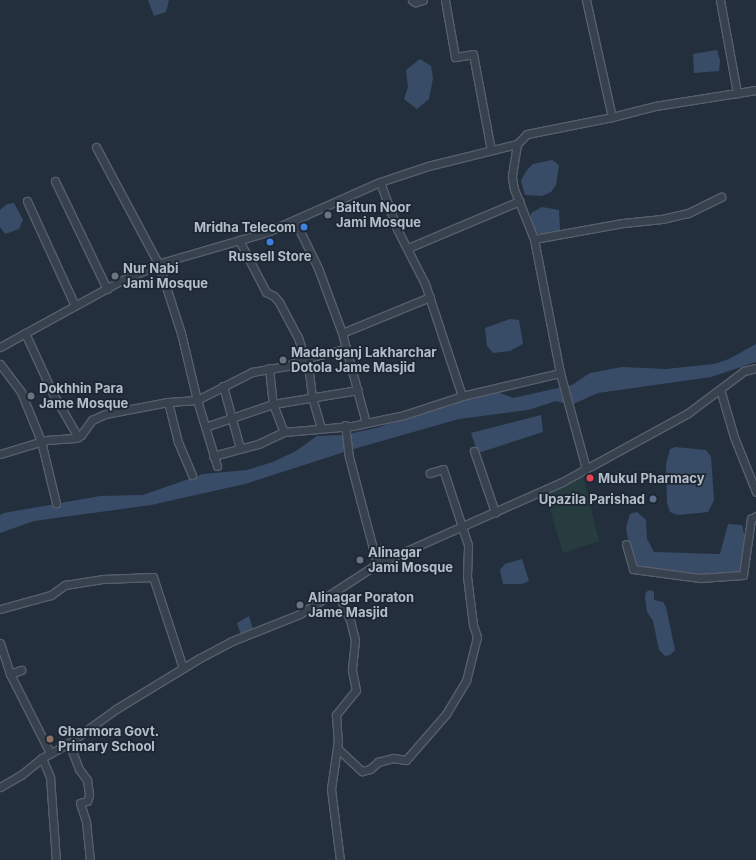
<!DOCTYPE html>
<html>
<head>
<meta charset="utf-8">
<style>
	body { margin:0 }
	#map { position:relative; width:756px; height:860px; overflow:hidden; background:#242f3e; font-family:Inter,sans-serif }
	div>[style] { position:absolute }
	[style*='--x'] { left:calc(var(--x)*1px); top:calc(var(--y)*1px); width:calc(var(--w)*1px); rotate:calc(var(--a)*1deg) }
	.green>* { inset:0; background:#263c3f }
	.water>* { inset:0; background:#394c67 }
	.roads { filter:drop-shadow(1px 0 #565f6c) drop-shadow(-1px 0 #565f6c) drop-shadow(0 1px #565f6c) drop-shadow(0 -1px #565f6c) }
	.minor>* { height:7px; margin:-3.5px; padding:0 3.5px; transform-origin:3.5px; border-radius:3.5px; background:#38414e }
	.dots>* { width:11px; height:11px; translate:-50% -50%; box-sizing:border-box; border:2px solid #1d2633; border-radius:50% }
	span { translate:-50% -50%; white-space:nowrap; text-align:center; line-height:1.15; -webkit-text-stroke:3.5px #1d2633; paint-order:stroke }
	.poi-label { font-size:13px; color:#b4bcc9; font-weight:700 }
	.left { translate:0 -50%; text-align:left }
	.right { translate:-100% -50%; text-align:right }
</style>
</head>
<body>
<div id="map">
	<div class="green">
		<div style="clip-path:polygon(583px 476px,599px 541px,563px 553px,546px 496px)"></div>
	</div>
	<div class="water">
		<div style="clip-path:polygon(169px 0,166px 12px,154px 16px,148px 0)"></div>
		<div style="clip-path:polygon(717px 50px,720px 61px,719px 71px,694px 73px,693px 54px)"></div>
		<div style="clip-path:polygon(420px 59px,431px 66px,433px 78px,429px 99px,417px 109px,404px 99px,408px 87px,406px 70px)"></div>
		<div style="clip-path:polygon(552px 160px,559px 165px,556px 185px,551px 192px,542px 196px,525px 195px,521px 181px,526px 171px,533px 164px)"></div>
		<div style="clip-path:polygon(14px 203px,23px 220px,19px 229px,5px 234px,0 227px,0 210px,7px 204px)"></div>
		<div style="clip-path:polygon(542px 207px,559px 210px,560px 230px,542px 234px,535px 233px,531px 228px,531px 213px)"></div>
		<div style="clip-path:polygon(510px 319px,519px 320px,523px 344px,510px 351px,493px 353px,487px 346px,485px 328px)"></div>
		<div style="clip-path:polygon(756px 344px,756px 362px,711px 377px,598px 393px,571px 405px,556px 401px,528px 410px,459px 419px,357px 448px,245px 484px,151px 505px,34px 521px,0 533px,0 515px,4px 513px,100px 496px,143px 495px,203px 474px,247px 470px,273px 462px,296px 451px,317px 436px,344px 435px,380px 427px,456px 401px,498px 392px,513px 398px,572px 385px,590px 373px,622px 367px,666px 369px,714px 364px,729px 359px)"></div>
		<div style="clip-path:polygon(541px 415px,543px 432px,478px 453px,471px 433px)"></div>
		<div style="clip-path:polygon(675px 447px,706px 450px,711px 457px,714px 500px,708px 512px,678px 515px,670px 512px,667px 503px,666px 464px,670px 449px)"></div>
		<div style="clip-path:polygon(637px 512px,646px 520px,647px 539px,654px 552px,720px 554px,728px 524px,742px 525px,745px 538px,740px 571px,701px 575px,633px 567px,626px 528px,630px 514px)"></div>
		<div style="clip-path:polygon(522px 559px,529px 581px,522px 584px,503px 584px,500px 570px,505px 564px)"></div>
		<div style="clip-path:polygon(650px 590px,654px 592px,654px 600px,663px 602px,666px 607px,675px 650px,670px 655px,665px 656px,659px 650px,653px 621px,647px 612px,645px 597px,646px 592px)"></div>
		<div style="clip-path:polygon(249px 616px,253px 629px,241px 635px,237px 623px)"></div>
	</div>
	<div class="roads">
		<div class="minor">
			<div style="--x:412;--y:0;--w:4;--a:34"></div>
			<div style="--x:415;--y:2;--w:8;--a:-14"></div>
			<div style="--x:445;--y:0;--w:58;--a:80"></div>
			<div style="--x:455;--y:57;--w:18;--a:-9"></div>
			<div style="--x:473;--y:54;--w:98;--a:79.4"></div>
			<div style="--x:586;--y:0;--w:120;--a:77.5"></div>
			<div style="--x:720;--y:0;--w:95;--a:79.6"></div>
			<div style="--x:517;--y:144;--w:33;--a:99"></div>
			<div style="--x:512;--y:177;--w:12;--a:81"></div>
			<div style="--x:514;--y:189;--w:54;--a:68.2"></div>
			<div style="--x:534;--y:239;--w:136;--a:79"></div>
			<div style="--x:560;--y:373;--w:99;--a:74.8"></div>
			<div style="--x:96;--y:147;--w:134;--a:61.9"></div>
			<div style="--x:159;--y:265;--w:71;--a:72.1"></div>
			<div style="--x:181;--y:333;--w:69;--a:76.6"></div>
			<div style="--x:197;--y:400;--w:69;--a:73.1"></div>
			<div style="--x:55;--y:181;--w:120;--a:64.3"></div>
			<div style="--x:380;--y:182;--w:50;--a:70.1"></div>
			<div style="--x:397;--y:229;--w:62;--a:63"></div>
			<div style="--x:425;--y:284;--w:118;--a:71.7"></div>
			<div style="--x:27;--y:201;--w:115;--a:65.4"></div>
			<div style="--x:295;--y:221;--w:52;--a:63.9"></div>
			<div style="--x:318;--y:268;--w:69;--a:69.7"></div>
			<div style="--x:342;--y:333;--w:93;--a:75.1"></div>
			<div style="--x:534;--y:239;--w:90;--a:-10.2"></div>
			<div style="--x:623;--y:223;--w:39;--a:-6"></div>
			<div style="--x:662;--y:219;--w:27;--a:-13"></div>
			<div style="--x:688;--y:213;--w:37;--a:-26"></div>
			<div style="--x:239;--y:240;--w:59;--a:62.6"></div>
			<div style="--x:266;--y:292;--w:9;--a:27"></div>
			<div style="--x:274;--y:296;--w:8;--a:50"></div>
			<div style="--x:279;--y:302;--w:40;--a:62"></div>
			<div style="--x:298;--y:337;--w:37;--a:73"></div>
			<div style="--x:309;--y:372;--w:25;--a:83"></div>
			<div style="--x:312;--y:397;--w:32;--a:74"></div>
			<div style="--x:408;--y:248;--w:121;--a:-22.9"></div>
			<div style="--x:25;--y:333;--w:67;--a:65.3"></div>
			<div style="--x:53;--y:394;--w:50;--a:59.8"></div>
			<div style="--x:342;--y:333;--w:95;--a:-22.2"></div>
			<div style="--x:0;--y:347;--w:137;--a:-28.8"></div>
			<div style="--x:120;--y:281;--w:48;--a:-23.4"></div>
			<div style="--x:164;--y:262;--w:107;--a:-16.2"></div>
			<div style="--x:267;--y:232;--w:124;--a:-23.9"></div>
			<div style="--x:380;--y:182;--w:51;--a:-18.4"></div>
			<div style="--x:428;--y:166;--w:92;--a:-13.9"></div>
			<div style="--x:517;--y:144;--w:14;--a:-45"></div>
			<div style="--x:527;--y:134;--w:87;--a:-11.3"></div>
			<div style="--x:612;--y:117;--w:44;--a:-14.3"></div>
			<div style="--x:655;--y:106;--w:102;--a:-9"></div>
			<div style="--x:0;--y:364;--w:35;--a:53"></div>
			<div style="--x:21;--y:392;--w:53;--a:67.8"></div>
			<div style="--x:41;--y:441;--w:64;--a:76.4"></div>
			<div style="--x:269;--y:368;--w:36;--a:84"></div>
			<div style="--x:273;--y:404;--w:30;--a:69"></div>
			<div style="--x:223;--y:386;--w:64;--a:74.7"></div>
			<div style="--x:720;--y:389;--w:50;--a:73.7"></div>
			<div style="--x:734;--y:437;--w:59;--a:68.2"></div>
			<div style="--x:168;--y:402;--w:41;--a:76"></div>
			<div style="--x:178;--y:442;--w:36;--a:67"></div>
			<div style="--x:345;--y:425;--w:32;--a:83"></div>
			<div style="--x:349;--y:457;--w:111;--a:75.3"></div>
			<div style="--x:205;--y:427;--w:72;--a:-18.7"></div>
			<div style="--x:273;--y:404;--w:86;--a:-9.4"></div>
			<div style="--x:474;--y:451;--w:65;--a:71"></div>
			<div style="--x:0;--y:454;--w:48;--a:-16.9"></div>
			<div style="--x:46;--y:440;--w:29;--a:-4"></div>
			<div style="--x:75;--y:438;--w:7;--a:-27"></div>
			<div style="--x:81;--y:435;--w:19;--a:-54"></div>
			<div style="--x:92;--y:420;--w:14;--a:-25"></div>
			<div style="--x:105;--y:414;--w:64;--a:-10.8"></div>
			<div style="--x:168;--y:402;--w:29;--a:-4"></div>
			<div style="--x:197;--y:400;--w:62;--a:-27"></div>
			<div style="--x:252;--y:372;--w:36;--a:-10"></div>
			<div style="--x:287;--y:366;--w:21;--a:-23"></div>
			<div style="--x:306;--y:358;--w:41;--a:-12.7"></div>
			<div style="--x:213;--y:456;--w:47;--a:-14.9"></div>
			<div style="--x:258;--y:444;--w:29;--a:-25"></div>
			<div style="--x:284;--y:432;--w:68;--a:-5"></div>
			<div style="--x:352;--y:426;--w:53;--a:-11.9"></div>
			<div style="--x:404;--y:415;--w:61;--a:-18.1"></div>
			<div style="--x:462;--y:396;--w:101;--a:-13.2"></div>
			<div style="--x:626;--y:544;--w:26;--a:74"></div>
			<div style="--x:633;--y:569;--w:68;--a:7.7"></div>
			<div style="--x:700;--y:578;--w:43;--a:-4"></div>
			<div style="--x:743;--y:575;--w:57;--a:-81.9"></div>
			<div style="--x:751;--y:519;--w:6;--a:-31"></div>
			<div style="--x:337;--y:591;--w:32;--a:66"></div>
			<div style="--x:350;--y:620;--w:21;--a:76"></div>
			<div style="--x:355;--y:640;--w:30;--a:96"></div>
			<div style="--x:352;--y:670;--w:20;--a:79"></div>
			<div style="--x:356;--y:690;--w:32;--a:129"></div>
			<div style="--x:336;--y:715;--w:26;--a:86"></div>
			<div style="--x:338;--y:741;--w:49;--a:98.3"></div>
			<div style="--x:331;--y:789;--w:72;--a:82.8"></div>
			<div style="--x:0;--y:609;--w:53;--a:-15.4"></div>
			<div style="--x:51;--y:595;--w:17;--a:-36"></div>
			<div style="--x:65;--y:585;--w:39;--a:-9"></div>
			<div style="--x:104;--y:579;--w:49;--a:-2.3"></div>
			<div style="--x:153;--y:577;--w:96;--a:71.8"></div>
			<div style="--x:0;--y:643;--w:33;--a:72"></div>
			<div style="--x:10;--y:674;--w:89;--a:63.1"></div>
			<div style="--x:10;--y:674;--w:12;--a:-20"></div>
			<div style="--x:69;--y:743;--w:28;--a:69"></div>
			<div style="--x:79;--y:769;--w:14;--a:54"></div>
			<div style="--x:87;--y:780;--w:15;--a:82"></div>
			<div style="--x:89;--y:795;--w:6;--a:108"></div>
			<div style="--x:87;--y:801;--w:7;--a:164"></div>
			<div style="--x:80;--y:803;--w:20;--a:72"></div>
			<div style="--x:86;--y:822;--w:38;--a:84"></div>
			<div style="--x:337;--y:748;--w:34;--a:43"></div>
			<div style="--x:362;--y:771;--w:8;--a:-14"></div>
			<div style="--x:370;--y:769;--w:11;--a:-41"></div>
			<div style="--x:378;--y:762;--w:16;--a:-15"></div>
			<div style="--x:393;--y:758;--w:13;--a:9"></div>
			<div style="--x:406;--y:760;--w:61;--a:-49"></div>
			<div style="--x:446;--y:714;--w:39;--a:-59"></div>
			<div style="--x:466;--y:681;--w:45;--a:-76"></div>
			<div style="--x:477;--y:637;--w:13;--a:-108"></div>
			<div style="--x:473;--y:625;--w:49;--a:-97"></div>
			<div style="--x:467;--y:576;--w:31;--a:-88"></div>
			<div style="--x:468;--y:545;--w:80;--a:-108.2"></div>
			<div style="--x:443;--y:469;--w:14;--a:163"></div>
			<div style="--x:42;--y:758;--w:21;--a:67"></div>
			<div style="--x:50;--y:777;--w:83;--a:85.9"></div>
			<div style="--x:0;--y:787;--w:24;--a:-30"></div>
			<div style="--x:21;--y:775;--w:27;--a:-39"></div>
			<div style="--x:42;--y:758;--w:31;--a:-29"></div>
			<div style="--x:69;--y:743;--w:58;--a:-35.9"></div>
			<div style="--x:116;--y:709;--w:98;--a:-31.3"></div>
			<div style="--x:200;--y:658;--w:36;--a:-28"></div>
			<div style="--x:232;--y:641;--w:73;--a:-21.7"></div>
			<div style="--x:300;--y:614;--w:92;--a:-33"></div>
			<div style="--x:377;--y:564;--w:202;--a:-23.9"></div>
			<div style="--x:562;--y:482;--w:144;--a:-28.7"></div>
			<div style="--x:688;--y:413;--w:70;--a:-36.9"></div>
			<div style="--x:744;--y:371;--w:12;--a:-14"></div>
		</div>
	</div>
	<div class="dots">
		<div style="left:328px;top:215px;background:#6b7280"></div>
		<div style="left:304px;top:227px;background:#3f7fe0"></div>
		<div style="left:270px;top:242px;background:#3f7fe0"></div>
		<div style="left:115px;top:276px;background:#6b7280"></div>
		<div style="left:283px;top:360px;background:#6b7280"></div>
		<div style="left:31px;top:396px;background:#6b7280"></div>
		<div style="left:590px;top:478px;background:#e0444e"></div>
		<div style="left:653px;top:499px;background:#5c6f8a"></div>
		<div style="left:360px;top:560px;background:#6b7280"></div>
		<div style="left:300px;top:605px;background:#6b7280"></div>
		<div style="left:50px;top:739px;background:#8d6e63"></div>
	</div>
	<div class="poi-label">
		<span class="left" style="left:336px;top:215px">Baitun Noor<br>Jami Mosque</span>
		<span class="right" style="left:296px;top:227px">Mridha Telecom</span>
		<span style="left:270px;top:256px">Russell Store</span>
		<span class="left" style="left:123px;top:276px">Nur Nabi<br>Jami Mosque</span>
		<span class="left" style="left:291px;top:360px">Madanganj Lakharchar<br>Dotola Jame Masjid</span>
		<span class="left" style="left:39px;top:396px">Dokhhin Para<br>Jame Mosque</span>
		<span class="left" style="left:598px;top:478px">Mukul Pharmacy</span>
		<span class="right" style="left:645px;top:499px">Upazila Parishad</span>
		<span class="left" style="left:368px;top:560px">Alinagar<br>Jami Mosque</span>
		<span class="left" style="left:308px;top:605px">Alinagar Poraton<br>Jame Masjid</span>
		<span class="left" style="left:58px;top:739px">Gharmora Govt.<br>Primary School</span>
	</div>
</div>
</body>
</html>
